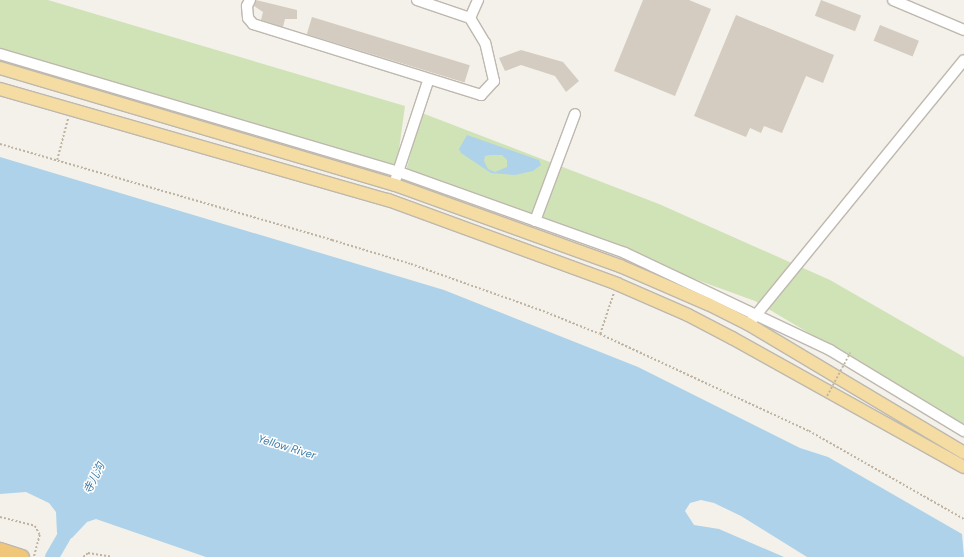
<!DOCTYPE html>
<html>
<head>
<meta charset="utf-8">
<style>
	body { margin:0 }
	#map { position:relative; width:964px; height:557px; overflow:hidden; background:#f3f1ea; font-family:"DM Sans","Noto Sans SC",sans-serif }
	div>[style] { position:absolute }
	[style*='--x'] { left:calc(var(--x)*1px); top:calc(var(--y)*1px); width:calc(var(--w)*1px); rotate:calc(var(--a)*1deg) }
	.green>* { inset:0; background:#d0e3b7 }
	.water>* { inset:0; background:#add2ea }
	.river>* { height:14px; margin:-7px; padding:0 7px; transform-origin:7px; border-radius:7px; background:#add2ea }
	.building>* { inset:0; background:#d4ccc1; transform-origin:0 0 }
	.path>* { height:1.5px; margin-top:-0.75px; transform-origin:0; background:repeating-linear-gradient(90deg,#beb3a0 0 2px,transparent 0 4px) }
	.roads { filter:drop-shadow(1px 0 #beb8ae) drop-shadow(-1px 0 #beb8ae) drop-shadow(0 1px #beb8ae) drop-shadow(0 -1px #beb8ae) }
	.minor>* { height:10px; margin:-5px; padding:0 5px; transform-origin:5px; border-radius:5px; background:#fff }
	.major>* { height:12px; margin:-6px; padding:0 6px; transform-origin:6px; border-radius:6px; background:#f4dca2 }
	.highway>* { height:14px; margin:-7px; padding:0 7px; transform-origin:7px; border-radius:7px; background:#f0c679 }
	.path-bridge>* { height:1.5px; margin-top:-0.75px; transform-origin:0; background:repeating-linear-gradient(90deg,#beb3a0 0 2px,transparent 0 4px) }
	span { translate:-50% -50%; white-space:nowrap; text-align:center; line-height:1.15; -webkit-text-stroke:3px #fff; paint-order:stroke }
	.water-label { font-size:11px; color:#3c7ca9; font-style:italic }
</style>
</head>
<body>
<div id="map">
	<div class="green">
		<div style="clip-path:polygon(0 0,48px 0,405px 106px,396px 171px,0 50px)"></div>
		<div style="clip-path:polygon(422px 113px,659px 204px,830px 280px,964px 357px,964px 425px,755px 301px,405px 174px)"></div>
	</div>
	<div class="water">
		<div style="clip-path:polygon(evenodd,467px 135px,539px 160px,541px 165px,533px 171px,515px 175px,491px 173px,461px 153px,459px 149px,467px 135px,490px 155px,502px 155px,507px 160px,507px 167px,495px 172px,488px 169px,484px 161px,485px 156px,490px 155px)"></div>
		<div style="clip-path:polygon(0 157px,444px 290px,638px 367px,800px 448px,828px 457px,962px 534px,964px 557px,807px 557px,741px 516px,714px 503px,701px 500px,690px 503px,685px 511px,694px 525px,719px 529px,784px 557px,206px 557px,96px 519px,87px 522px,72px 538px,64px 539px,57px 533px,56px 512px,49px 503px,26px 492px,0 494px)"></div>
	</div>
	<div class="river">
		<div style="--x:52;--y:557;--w:39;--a:-60"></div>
	</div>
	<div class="building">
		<div style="clip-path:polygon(256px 0,297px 10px,297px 19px,285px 19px,283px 27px,261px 20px,263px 12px,254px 6px)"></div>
		<div style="clip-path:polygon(643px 0,689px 0,711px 9px,675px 96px,614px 71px)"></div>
		<div style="left:821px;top:0;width:43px;height:17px;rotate:21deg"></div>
		<div style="clip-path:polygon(736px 15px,834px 55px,823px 83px,806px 76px,782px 133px,764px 126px,761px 133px,750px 128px,746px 137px,694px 116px)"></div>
		<div style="left:312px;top:17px;width:165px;height:18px;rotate:17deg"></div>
		<div style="left:880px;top:25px;width:42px;height:17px;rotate:22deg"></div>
		<div style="clip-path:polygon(521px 50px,563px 62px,579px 81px,566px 92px,555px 76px,521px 65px,505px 71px,499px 58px)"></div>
	</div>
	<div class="path">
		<div style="--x:0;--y:144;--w:346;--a:16.1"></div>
		<div style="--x:332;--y:240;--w:83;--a:16.9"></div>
		<div style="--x:411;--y:264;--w:140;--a:19.6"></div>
		<div style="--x:543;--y:311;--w:61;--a:22"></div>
		<div style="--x:600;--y:334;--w:230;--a:24.9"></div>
		<div style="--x:809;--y:431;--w:178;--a:29.6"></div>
		<div style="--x:57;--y:160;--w:43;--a:-75.3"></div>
		<div style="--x:600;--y:334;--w:44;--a:-71.6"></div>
		<div style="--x:0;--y:517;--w:36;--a:14"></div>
		<div style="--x:35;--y:526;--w:10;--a:61"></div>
		<div style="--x:40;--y:535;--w:23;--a:105"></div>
		<div style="--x:83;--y:557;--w:6;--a:-39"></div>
		<div style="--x:88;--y:553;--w:24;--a:9"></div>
	</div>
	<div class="roads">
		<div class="minor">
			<div style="--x:250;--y:0;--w:7;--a:117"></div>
			<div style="--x:247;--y:6;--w:12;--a:85"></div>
			<div style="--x:248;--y:18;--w:8;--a:50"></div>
			<div style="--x:253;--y:24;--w:239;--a:17.3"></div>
			<div style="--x:481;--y:95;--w:19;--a:-47"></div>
			<div style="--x:494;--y:81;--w:39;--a:-103"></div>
			<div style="--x:485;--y:43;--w:29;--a:-121"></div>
			<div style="--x:470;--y:18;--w:56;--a:-161.2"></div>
			<div style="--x:893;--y:0;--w:77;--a:22.9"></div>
			<div style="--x:470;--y:18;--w:20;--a:-66"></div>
			<div style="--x:0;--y:54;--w:416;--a:16.5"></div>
			<div style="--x:399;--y:172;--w:240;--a:19.7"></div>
			<div style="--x:625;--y:253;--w:227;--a:25.3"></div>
			<div style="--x:830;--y:350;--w:157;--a:31.2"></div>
			<div style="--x:396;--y:178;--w:102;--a:-71.7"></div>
			<div style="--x:535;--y:221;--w:114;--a:-69.5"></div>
			<div style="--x:752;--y:320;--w:335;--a:-50.8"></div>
		</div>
		<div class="major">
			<div style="--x:0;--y:68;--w:412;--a:16.5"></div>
			<div style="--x:395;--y:185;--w:239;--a:19.8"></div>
			<div style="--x:620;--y:266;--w:96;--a:23.4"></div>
			<div style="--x:708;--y:304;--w:45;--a:26.6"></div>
			<div style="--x:748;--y:324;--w:252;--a:30.8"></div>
			<div style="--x:0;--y:89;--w:404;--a:16"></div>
			<div style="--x:388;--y:200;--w:244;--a:20.1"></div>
			<div style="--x:617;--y:284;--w:77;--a:23.6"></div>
			<div style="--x:688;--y:315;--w:50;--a:27.6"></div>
			<div style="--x:732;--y:338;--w:265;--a:29.1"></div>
		</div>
		<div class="highway">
			<div style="--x:0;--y:550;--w:23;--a:18"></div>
		</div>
	</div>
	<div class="path-bridge">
		<div style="--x:827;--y:396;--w:49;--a:-61.9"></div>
	</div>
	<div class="water-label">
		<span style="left:287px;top:447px;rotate:17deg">Yellow River</span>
		<span style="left:94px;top:478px;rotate:-64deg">寺儿沟</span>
	</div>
</div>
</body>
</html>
